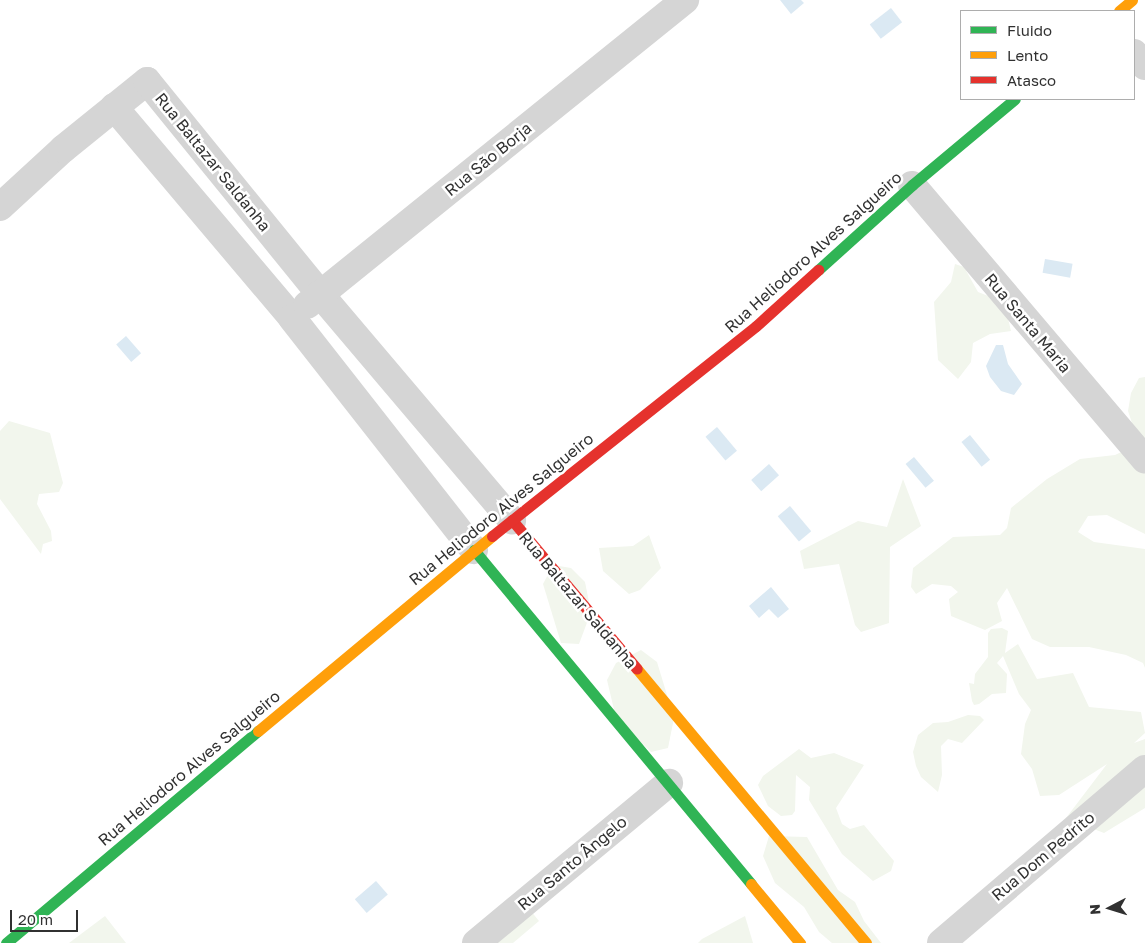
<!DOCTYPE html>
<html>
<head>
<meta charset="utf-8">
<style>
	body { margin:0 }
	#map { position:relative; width:1145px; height:943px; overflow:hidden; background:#fff; font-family:"Golos Text",sans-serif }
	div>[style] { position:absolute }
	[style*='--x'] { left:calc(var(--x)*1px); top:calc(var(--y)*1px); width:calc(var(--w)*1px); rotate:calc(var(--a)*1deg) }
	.green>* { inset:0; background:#f2f6ed }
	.water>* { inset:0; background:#dbe9f3; transform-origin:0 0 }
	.street>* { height:28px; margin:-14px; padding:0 14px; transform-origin:14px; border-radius:14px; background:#d5d5d5 }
	.fast>* { height:11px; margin:-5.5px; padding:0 5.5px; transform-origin:5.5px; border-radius:5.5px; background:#30b455 }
	.slow>* { height:11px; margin:-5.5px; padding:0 5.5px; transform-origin:5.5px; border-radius:5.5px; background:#ff9f0a }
	.jam>* { height:11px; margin:-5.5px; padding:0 5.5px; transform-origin:5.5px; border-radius:5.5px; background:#e5322d }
	span { translate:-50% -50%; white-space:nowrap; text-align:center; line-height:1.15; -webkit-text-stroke:5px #fff; paint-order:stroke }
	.street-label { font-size:16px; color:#313131 }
	.legend { position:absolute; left:960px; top:10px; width:175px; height:90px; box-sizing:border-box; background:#fff; border:1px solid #adadad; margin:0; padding:6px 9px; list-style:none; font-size:15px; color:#313131 }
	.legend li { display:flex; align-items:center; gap:10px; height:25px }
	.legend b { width:25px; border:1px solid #adadad }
	.north { position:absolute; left:1085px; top:883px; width:50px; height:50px; -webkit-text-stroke:4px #fff; paint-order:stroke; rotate:265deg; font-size:14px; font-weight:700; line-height:20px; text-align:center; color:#313131 }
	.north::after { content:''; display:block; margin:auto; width:18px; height:22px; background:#313131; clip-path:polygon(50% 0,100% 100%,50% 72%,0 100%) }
	.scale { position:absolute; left:10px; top:910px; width:68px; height:22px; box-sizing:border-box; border:2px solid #313131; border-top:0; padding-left:6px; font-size:15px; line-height:18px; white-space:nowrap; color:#313131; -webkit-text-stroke:4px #fff; paint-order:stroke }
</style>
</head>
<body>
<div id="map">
	<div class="green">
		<div style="clip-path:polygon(955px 264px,964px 267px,978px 292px,1004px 302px,1011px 331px,990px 334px,973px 343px,971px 362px,958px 379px,938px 360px,934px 302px,951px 282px)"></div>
		<div style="clip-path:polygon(1145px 377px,1145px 534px,1107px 515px,1088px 516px,1078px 532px,1094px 542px,1145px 549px,1145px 668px,1143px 663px,1126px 655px,1089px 647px,1050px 647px,1032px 639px,1007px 588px,997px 603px,1002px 621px,985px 630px,951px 616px,949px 599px,958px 592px,951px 586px,932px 584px,916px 594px,911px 587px,913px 568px,953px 537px,1000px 535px,1007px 528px,1011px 508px,1047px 479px,1080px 459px,1115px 455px,1130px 448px,1134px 429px,1128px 411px,1131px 393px,1139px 378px)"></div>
		<div style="clip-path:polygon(9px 421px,50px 433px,63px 483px,59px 492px,39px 494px,37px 504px,51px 531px,52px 541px,43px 544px,41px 554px,0 499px,0 431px)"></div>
		<div style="clip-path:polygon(903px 479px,921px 526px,890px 547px,889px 623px,861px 632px,855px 625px,839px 564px,804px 569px,800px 551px,858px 521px,887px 527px)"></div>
		<div style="clip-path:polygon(649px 535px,661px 568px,640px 590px,629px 594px,603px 571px,599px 548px,633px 546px)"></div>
		<div style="clip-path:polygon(553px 565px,571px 568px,585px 582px,591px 612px,579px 644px,561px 643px,543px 584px)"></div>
		<div style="clip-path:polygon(1002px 628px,1008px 631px,1005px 653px,1018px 644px,1037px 679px,1073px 673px,1089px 707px,1141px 712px,1145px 733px,1134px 743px,1145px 739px,1145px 808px,1104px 833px,1066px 818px,1107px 764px,1059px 795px,1040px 796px,1032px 769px,1021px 754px,1025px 724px,1031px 710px,1019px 694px,1003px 656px,997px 663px,1007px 674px,1006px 693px,992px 694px,979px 704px,974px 705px,972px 701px,969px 683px,974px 684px,975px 674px,988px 657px,988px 633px,991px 629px)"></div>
		<div style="clip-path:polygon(641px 650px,657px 662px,674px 718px,668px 748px,651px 752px,616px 718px,607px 680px,616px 663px)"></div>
		<div style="clip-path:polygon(968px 715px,980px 716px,984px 720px,962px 743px,948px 739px,941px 746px,942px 775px,938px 792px,921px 777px,916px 766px,913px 752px,918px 735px,933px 723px,948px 722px)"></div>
		<div style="clip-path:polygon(799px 749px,811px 758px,834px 753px,864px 765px,836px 808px,842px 824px,850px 829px,864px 825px,894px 861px,891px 871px,873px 881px,842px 854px,809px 800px,810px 787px,796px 775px,795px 811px,792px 815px,781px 816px,768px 806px,758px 785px,763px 776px)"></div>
		<div style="clip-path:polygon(769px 836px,807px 837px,838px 890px,855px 902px,864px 921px,881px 943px,832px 943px,819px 932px,804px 907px,775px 883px,763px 856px)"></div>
		<div style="clip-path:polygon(526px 905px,539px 921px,513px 943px,482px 943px)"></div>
		<div style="clip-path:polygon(105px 916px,126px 943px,69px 943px)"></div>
		<div style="clip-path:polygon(745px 916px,753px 943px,698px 943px,702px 939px)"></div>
	</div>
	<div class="water">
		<div style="clip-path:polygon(780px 0,801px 0,804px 3px,791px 14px)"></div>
		<div style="left:891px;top:8px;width:18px;height:27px;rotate:52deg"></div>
		<div style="left:1045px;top:259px;width:28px;height:14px;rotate:10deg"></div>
		<div style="left:126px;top:336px;width:23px;height:13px;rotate:49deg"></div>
		<div style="clip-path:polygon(996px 345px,1003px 345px,1008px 364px,1022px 384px,1014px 395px,1001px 391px,990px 377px,986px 366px)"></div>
		<div style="left:717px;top:427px;width:31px;height:15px;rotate:50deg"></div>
		<div style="left:970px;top:435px;width:32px;height:11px;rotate:51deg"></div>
		<div style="left:914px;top:457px;width:31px;height:11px;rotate:50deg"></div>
		<div style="left:769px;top:464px;width:15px;height:24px;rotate:48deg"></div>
		<div style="left:790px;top:506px;width:33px;height:16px;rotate:50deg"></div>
		<div style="clip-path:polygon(771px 587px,789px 609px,778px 618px,769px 609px,759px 618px,749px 606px)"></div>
		<div style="left:376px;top:881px;width:18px;height:28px;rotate:49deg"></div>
	</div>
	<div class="street">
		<div style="--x:1134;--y:53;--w:17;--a:50"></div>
		<div style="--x:114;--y:107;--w:276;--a:49.8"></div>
		<div style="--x:292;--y:318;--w:295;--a:51.9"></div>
		<div style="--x:912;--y:185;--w:360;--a:49.7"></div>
		<div style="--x:0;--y:207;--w:86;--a:-42.6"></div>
		<div style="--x:63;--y:149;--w:108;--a:-39"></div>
		<div style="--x:147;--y:81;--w:274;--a:50.9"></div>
		<div style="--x:320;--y:294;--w:297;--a:49.7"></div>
		<div style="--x:307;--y:305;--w:486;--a:-38.9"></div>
		<div style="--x:476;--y:943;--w:251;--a:-39.7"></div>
		<div style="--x:941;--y:943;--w:268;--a:-40.5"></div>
	</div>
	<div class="fast">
		<div style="--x:818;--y:270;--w:127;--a:-42.1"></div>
		<div style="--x:912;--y:185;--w:134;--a:-39.9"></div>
		<div style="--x:474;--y:550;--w:434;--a:50.3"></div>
		<div style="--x:6;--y:943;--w:329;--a:-40.1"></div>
	</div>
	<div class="slow">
		<div style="--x:1119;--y:11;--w:17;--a:-40"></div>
		<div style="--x:637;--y:669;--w:357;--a:50.1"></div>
		<div style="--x:258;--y:731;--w:305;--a:-39.8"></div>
		<div style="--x:751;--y:884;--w:77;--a:50.3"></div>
	</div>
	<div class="jam">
		<div style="--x:512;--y:520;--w:194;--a:50"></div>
		<div style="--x:492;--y:536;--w:337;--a:-38.5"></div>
		<div style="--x:756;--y:326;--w:84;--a:-42.1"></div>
	</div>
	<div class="street-label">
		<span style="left:488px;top:159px;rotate:-39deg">Rua São Borja</span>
		<span style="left:213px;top:162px;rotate:51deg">Rua Baltazar Saldanha</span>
		<span style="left:813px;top:252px;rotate:-42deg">Rua Heliodoro Alves Salgueiro</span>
		<span style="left:1028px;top:323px;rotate:50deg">Rua Santa Maria</span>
		<span style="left:501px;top:509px;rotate:-39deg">Rua Heliodoro Alves Salgueiro</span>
		<span style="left:578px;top:600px;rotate:50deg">Rua Baltazar Saldanha</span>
		<span style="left:189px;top:768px;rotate:-40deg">Rua Heliodoro Alves Salgueiro</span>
		<span style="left:1043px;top:856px;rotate:-40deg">Rua Dom Pedrito</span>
		<span style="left:572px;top:863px;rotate:-40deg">Rua Santo Ângelo</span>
	</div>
	<ul class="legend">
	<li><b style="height:6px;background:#30b455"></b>Fluido</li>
	<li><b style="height:6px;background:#ff9f0a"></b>Lento</li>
	<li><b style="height:6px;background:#e5322d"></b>Atasco</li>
	</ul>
	<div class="north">N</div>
	<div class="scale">20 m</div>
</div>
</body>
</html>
